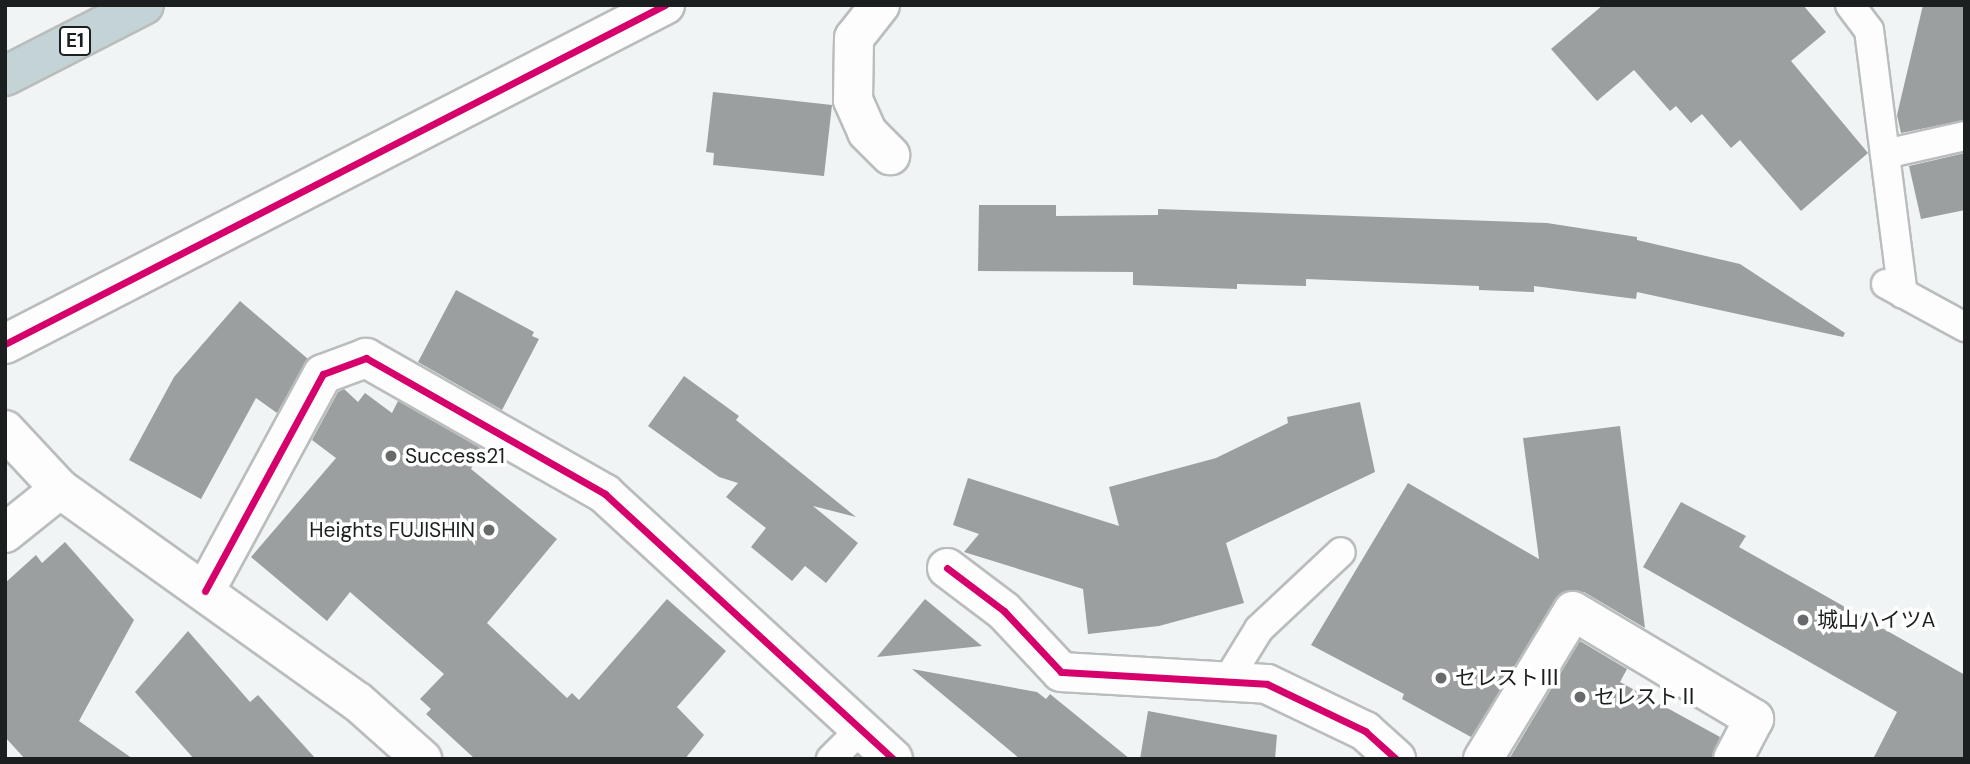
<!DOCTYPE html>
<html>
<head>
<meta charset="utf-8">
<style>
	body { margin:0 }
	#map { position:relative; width:1970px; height:764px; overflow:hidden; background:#f0f4f5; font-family:"DM Sans","Noto Sans JP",sans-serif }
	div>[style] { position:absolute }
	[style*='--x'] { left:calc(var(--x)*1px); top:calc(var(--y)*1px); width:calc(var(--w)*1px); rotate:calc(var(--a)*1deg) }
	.building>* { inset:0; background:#9c9f9f }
	.roads { filter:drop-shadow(2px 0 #babdbd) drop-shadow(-2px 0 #babdbd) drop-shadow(0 2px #babdbd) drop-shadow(0 -2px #babdbd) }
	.service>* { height:28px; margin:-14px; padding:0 14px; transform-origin:14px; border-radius:14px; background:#fdfdfe }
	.minor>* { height:38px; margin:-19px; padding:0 19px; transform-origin:19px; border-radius:19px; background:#fdfdfe }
	.motorway>* { height:38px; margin:-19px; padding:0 19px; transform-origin:19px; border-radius:19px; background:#c4d3d5 }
	.cycleway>* { height:7px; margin:-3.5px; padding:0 3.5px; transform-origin:3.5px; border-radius:3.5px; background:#d6006c }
	.dots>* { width:19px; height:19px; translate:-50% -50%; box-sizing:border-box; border:4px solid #fff; border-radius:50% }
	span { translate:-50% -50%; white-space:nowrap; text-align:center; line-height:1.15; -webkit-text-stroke:7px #fff; paint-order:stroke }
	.shield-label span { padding:2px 5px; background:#fff; border:2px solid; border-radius:5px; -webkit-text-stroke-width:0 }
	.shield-label { font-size:19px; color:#1c1f1f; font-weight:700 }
	.poi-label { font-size:21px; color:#1c1f1f }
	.left { translate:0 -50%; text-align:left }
	.right { translate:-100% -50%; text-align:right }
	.frame { position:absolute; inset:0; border:7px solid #1c1f1f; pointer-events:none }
</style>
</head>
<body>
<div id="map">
	<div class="building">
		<div style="clip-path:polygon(1603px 5px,1803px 5px,1826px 32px,1791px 61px,1868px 153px,1801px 211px,1740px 140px,1731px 148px,1702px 114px,1691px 123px,1676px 106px,1670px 111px,1634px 70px,1597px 101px,1551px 49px)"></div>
		<div style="clip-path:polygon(1923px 5px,1965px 5px,1965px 120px,1901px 133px,1897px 115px)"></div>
		<div style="clip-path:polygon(713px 92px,832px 105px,824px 176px,713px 165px,714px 153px,706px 152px)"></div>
		<div style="clip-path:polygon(1965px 153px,1965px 210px,1921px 219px,1909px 166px)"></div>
		<div style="clip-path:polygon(979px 205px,1056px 205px,1056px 216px,1158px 215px,1158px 209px,1547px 223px,1637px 237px,1637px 240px,1740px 264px,1845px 333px,1843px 337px,1637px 292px,1636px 299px,1534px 286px,1534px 292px,1479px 290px,1479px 286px,1306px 279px,1306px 286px,1237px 284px,1237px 289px,1133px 285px,1133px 272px,978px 271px)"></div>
		<div style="clip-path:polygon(456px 290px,534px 332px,532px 336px,539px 339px,502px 410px,418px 362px)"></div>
		<div style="clip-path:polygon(240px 301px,308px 359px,277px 413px,256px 398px,201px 499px,129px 460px,174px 377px)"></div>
		<div style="clip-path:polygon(684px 376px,739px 416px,736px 420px,856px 517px,813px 506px,858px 543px,826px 583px,805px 566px,792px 581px,751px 547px,766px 528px,726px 497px,738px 483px,719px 477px,648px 426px)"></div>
		<div style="clip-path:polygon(344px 389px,358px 402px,365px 393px,392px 413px,398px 401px,482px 449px,471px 469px,557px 539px,487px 623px,567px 698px,572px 693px,579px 700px,667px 599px,726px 651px,677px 707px,704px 735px,685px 759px,475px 759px,426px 714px,431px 709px,420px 699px,444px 674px,350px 592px,327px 621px,251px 557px,336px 458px,312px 440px,338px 392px)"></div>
		<div style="clip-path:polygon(1360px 402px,1375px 472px,1226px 543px,1244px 603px,1159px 626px,1088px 634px,1083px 589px,964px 552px,979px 534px,953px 525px,968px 478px,1119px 526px,1109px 487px,1216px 458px,1288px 423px,1287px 417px)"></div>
		<div style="clip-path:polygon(1620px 426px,1645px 628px,1584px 592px,1562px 592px,1471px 737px,1402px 699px,1404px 694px,1311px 645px,1408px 483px,1539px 559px,1523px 438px)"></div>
		<div style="clip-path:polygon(1681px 502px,1746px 536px,1739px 547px,1965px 675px,1965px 759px,1873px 759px,1897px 712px,1643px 567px)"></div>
		<div style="clip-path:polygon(65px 542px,134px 620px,79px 721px,133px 759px,25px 759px,5px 737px,5px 583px,36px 555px,42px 563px)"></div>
		<div style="clip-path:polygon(925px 599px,982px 646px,877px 657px)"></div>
		<div style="clip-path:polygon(188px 631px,250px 702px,258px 695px,316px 759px,194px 759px,135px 692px)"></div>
		<div style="clip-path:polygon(1580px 641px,1627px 669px,1620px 682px,1720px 737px,1711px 759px,1509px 759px)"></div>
		<div style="clip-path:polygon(912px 669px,1037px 692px,1046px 699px,1050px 694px,1130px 759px,1020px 759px)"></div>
		<div style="clip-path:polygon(1148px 711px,1277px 735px,1275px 759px,1140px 759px)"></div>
	</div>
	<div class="roads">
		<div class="service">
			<div style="--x:1850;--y:5;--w:31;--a:53"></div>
			<div style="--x:1869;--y:30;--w:266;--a:82.7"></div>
			<div style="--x:1885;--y:154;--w:82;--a:-12.7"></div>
			<div style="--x:1886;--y:284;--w:90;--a:28.6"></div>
			<div style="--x:1227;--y:681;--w:61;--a:-58.4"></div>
			<div style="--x:1259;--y:629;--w:112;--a:-43.2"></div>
			<div style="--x:831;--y:759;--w:41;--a:-45"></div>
		</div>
		<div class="minor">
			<div style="--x:880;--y:5;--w:42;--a:128.2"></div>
			<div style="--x:854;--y:38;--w:62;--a:90.9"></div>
			<div style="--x:853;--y:100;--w:35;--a:66"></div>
			<div style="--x:867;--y:132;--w:33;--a:45"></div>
			<div style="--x:5;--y:344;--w:742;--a:-27.19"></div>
			<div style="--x:5;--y:430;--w:81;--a:47"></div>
			<div style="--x:60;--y:489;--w:366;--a:35.6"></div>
			<div style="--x:358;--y:702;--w:86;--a:41.7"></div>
			<div style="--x:5;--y:533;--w:70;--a:-38.7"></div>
			<div style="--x:947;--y:568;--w:71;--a:37"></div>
			<div style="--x:1004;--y:611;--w:83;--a:46.9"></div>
			<div style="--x:1061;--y:672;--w:206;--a:3.3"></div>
			<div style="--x:1267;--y:684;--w:109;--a:25.6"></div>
			<div style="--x:1365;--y:731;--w:42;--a:42.1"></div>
			<div style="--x:205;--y:591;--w:247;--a:-61.5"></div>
			<div style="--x:323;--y:374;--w:46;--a:-20.4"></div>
			<div style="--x:366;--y:358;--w:275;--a:29.6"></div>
			<div style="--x:605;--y:494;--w:391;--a:42.6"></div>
			<div style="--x:1483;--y:759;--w:173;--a:-58.7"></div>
			<div style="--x:1573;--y:611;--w:211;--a:30.8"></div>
			<div style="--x:1754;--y:719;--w:45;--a:117.7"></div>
		</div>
		<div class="motorway">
			<div style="--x:5;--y:76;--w:156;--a:-27.1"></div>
		</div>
	</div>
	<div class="cycleway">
		<div style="--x:5;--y:344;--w:742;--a:-27.19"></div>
		<div style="--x:947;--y:568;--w:71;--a:37"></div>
		<div style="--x:1004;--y:611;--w:83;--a:46.9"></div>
		<div style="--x:1061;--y:672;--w:206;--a:3.3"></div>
		<div style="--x:1267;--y:684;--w:109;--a:25.6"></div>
		<div style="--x:1365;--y:731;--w:42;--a:42.1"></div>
		<div style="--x:205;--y:591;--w:247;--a:-61.5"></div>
		<div style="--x:323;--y:374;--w:46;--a:-20.4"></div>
		<div style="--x:366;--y:358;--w:275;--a:29.6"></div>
		<div style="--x:605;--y:494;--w:391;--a:42.6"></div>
	</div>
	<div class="dots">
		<div style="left:391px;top:456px;background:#666a6a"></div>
		<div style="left:489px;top:530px;background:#666a6a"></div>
		<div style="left:1803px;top:620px;background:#666a6a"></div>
		<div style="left:1441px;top:678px;background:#666a6a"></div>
		<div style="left:1580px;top:697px;background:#666a6a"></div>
	</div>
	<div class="shield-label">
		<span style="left:75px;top:41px">E1</span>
	</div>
	<div class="poi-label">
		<span class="left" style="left:405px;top:456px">Success21</span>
		<span class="right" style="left:475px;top:530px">Heights FUJISHIN</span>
		<span class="left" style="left:1817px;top:620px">城山ハイツA</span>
		<span class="left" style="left:1455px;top:678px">セレストⅢ</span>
		<span class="left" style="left:1594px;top:697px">セレストⅡ</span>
	</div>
	<div class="frame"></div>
</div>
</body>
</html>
